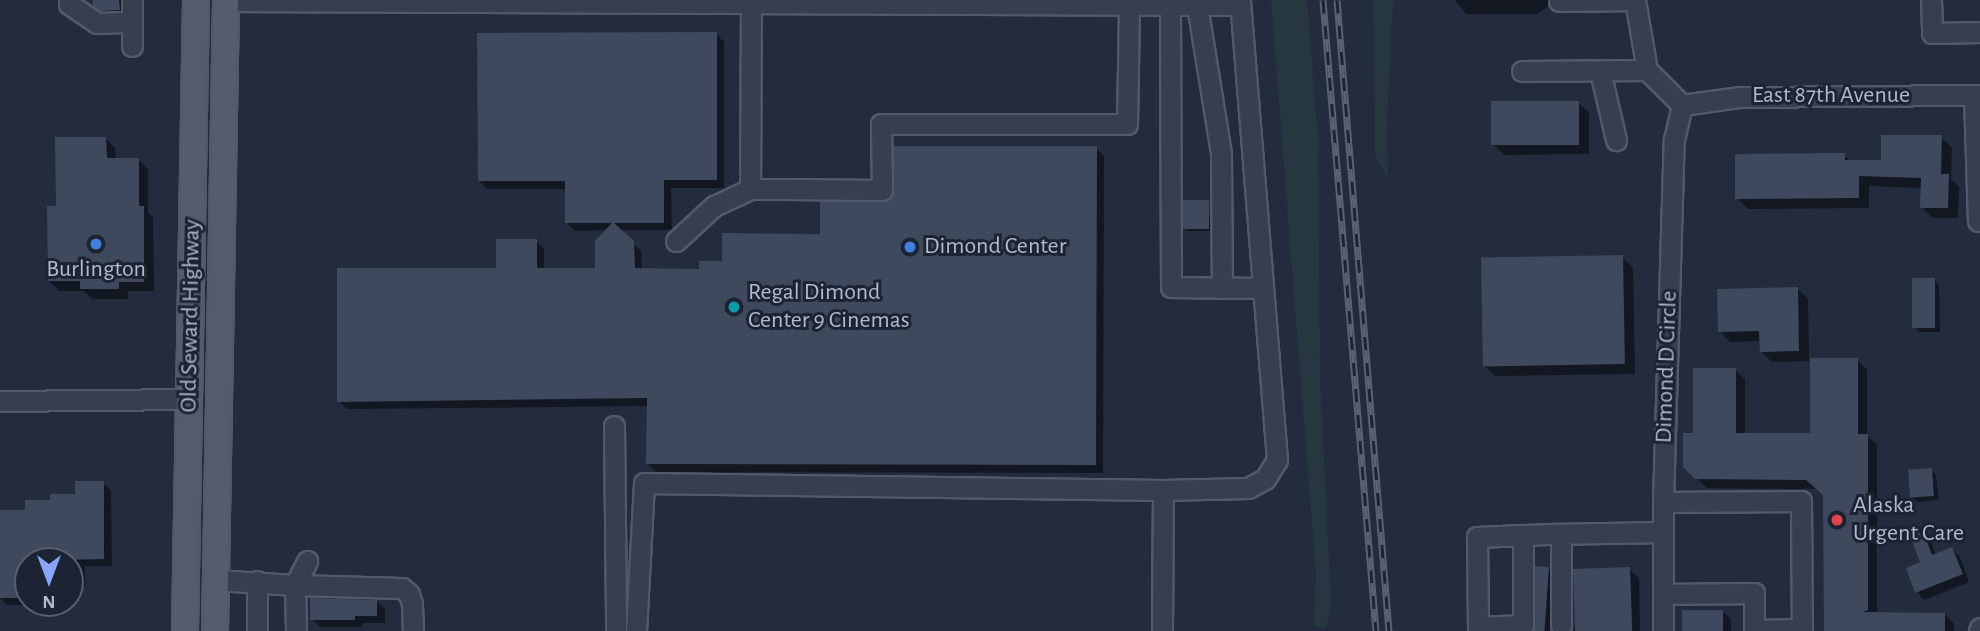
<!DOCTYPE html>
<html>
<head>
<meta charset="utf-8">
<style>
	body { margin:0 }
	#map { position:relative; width:1980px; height:631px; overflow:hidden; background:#232b3e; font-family:"Alegreya Sans",sans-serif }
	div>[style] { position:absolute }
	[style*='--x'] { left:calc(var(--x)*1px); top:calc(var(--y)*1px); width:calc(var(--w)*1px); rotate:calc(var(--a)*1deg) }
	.green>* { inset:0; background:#25383f }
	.shadow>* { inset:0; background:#0007 }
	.building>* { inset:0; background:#3f495d; transform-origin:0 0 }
	.roads { filter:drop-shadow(2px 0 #525969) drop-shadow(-2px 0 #525969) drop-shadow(0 2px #525969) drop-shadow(0 -2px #525969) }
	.minor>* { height:19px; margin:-9.5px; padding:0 9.5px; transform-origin:9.5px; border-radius:9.5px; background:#373e4e }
	.major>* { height:24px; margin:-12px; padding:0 12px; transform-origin:12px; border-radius:12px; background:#555c6e }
	.rail>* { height:7px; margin-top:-3.5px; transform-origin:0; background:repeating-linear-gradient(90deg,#1c2332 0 13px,#596175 0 26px); box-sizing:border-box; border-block:2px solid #596175 }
	.dots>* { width:19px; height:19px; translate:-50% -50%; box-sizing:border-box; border:4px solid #1c2332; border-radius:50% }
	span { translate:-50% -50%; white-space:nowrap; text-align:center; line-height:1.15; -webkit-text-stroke:6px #1c2332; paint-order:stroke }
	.street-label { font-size:24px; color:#b3b9c9 }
	.poi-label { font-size:24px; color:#b3b9c9 }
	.left { translate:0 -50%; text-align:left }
	.north { position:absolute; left:14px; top:547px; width:70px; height:70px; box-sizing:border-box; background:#1c2332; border:2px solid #585f6e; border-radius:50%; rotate:180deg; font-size:19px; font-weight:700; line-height:28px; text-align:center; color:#b3b9c9 }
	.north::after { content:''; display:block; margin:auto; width:24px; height:32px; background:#88a5f9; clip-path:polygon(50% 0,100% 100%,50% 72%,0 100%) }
</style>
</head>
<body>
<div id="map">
	<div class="green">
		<div style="clip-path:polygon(1271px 0,1307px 0,1318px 139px,1320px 376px,1331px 604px,1326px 629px,1314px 627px,1316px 574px)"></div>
		<div style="clip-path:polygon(1374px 0,1393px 0,1387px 119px,1388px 178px,1375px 155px)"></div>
	</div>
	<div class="shadow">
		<div style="clip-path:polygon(95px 0,126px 0,127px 17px,103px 13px,95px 5px)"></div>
		<div style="clip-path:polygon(1455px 0,1555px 0,1538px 14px,1466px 14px)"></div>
		<div style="clip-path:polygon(716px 34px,724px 42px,724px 188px,671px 188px,672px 230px,619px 230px,641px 251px,642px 270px,700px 270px,822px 235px,882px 204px,1096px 148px,1104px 156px,1103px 473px,656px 472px,648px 464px,648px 406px,347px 409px,339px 401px,536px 241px,544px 249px,544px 270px,597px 270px,607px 230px,575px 231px,567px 223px,567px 189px,487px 189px,479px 181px)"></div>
		<div style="clip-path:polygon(1578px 102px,1589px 113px,1589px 154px,1504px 155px,1493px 144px)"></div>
		<div style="clip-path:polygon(1941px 137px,1952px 148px,1951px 179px,1959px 187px,1958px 218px,1932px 218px,1922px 207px,1922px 188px,1869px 186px,1869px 208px,1748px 209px,1737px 198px,1844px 155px,1851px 162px,1882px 161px)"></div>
		<div style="clip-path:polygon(105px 138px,115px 148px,116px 159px,138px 159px,148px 169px,148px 212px,153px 218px,154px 291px,128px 291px,128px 299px,92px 299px,84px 291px,59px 291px,49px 281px,57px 207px)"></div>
		<div style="clip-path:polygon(1208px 202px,1211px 231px,1188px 231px,1185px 228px)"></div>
		<div style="clip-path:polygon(1622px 257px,1633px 268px,1635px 374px,1495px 376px,1484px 366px)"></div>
		<div style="clip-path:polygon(1934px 280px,1939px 285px,1940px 332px,1919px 332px,1914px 327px)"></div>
		<div style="clip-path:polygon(1797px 288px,1808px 299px,1809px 360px,1857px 360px,1867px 369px,1867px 435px,1877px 445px,1877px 614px,1945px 614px,1954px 624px,1954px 631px,1826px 631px,1825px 495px,1818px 489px,1707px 488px,1685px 467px,1695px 435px,1735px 370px,1745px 379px,1745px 435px,1812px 435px,1811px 361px,1772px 362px,1761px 351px,1761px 341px,1730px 342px,1720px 331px)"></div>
		<div style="clip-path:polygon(1931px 470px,1936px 475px,1939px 500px,1917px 502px,1912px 497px)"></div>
		<div style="clip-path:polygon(103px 483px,111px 491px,112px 566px,85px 566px,85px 586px,70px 586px,70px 561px,28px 561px,28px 603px,33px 605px,7px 605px,0 598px,0 512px,27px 512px)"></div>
		<div style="clip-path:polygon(1923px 534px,1931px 541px,1936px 555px,1952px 549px,1960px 557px,1969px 582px,1924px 600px,1917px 592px)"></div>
		<div style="clip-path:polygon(1548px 568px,1558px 578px,1558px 631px,1537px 631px)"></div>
		<div style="clip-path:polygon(1629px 569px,1639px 578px,1640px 631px,1573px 631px)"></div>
		<div style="clip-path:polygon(376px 601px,385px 609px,385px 623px,362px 623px,362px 627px,320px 627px,312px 619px)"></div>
		<div style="clip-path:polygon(1723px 612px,1731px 620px,1731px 631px,1683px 631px)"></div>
	</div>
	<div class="building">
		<div style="clip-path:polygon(93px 0,119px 0,120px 10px,101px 11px,93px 6px)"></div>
		<div style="clip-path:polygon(717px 32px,717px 180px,664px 180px,664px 223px,614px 223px,634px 241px,635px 268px,699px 269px,699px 261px,722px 261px,722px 233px,820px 234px,820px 202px,882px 202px,892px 197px,894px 146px,1097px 146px,1096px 465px,646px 464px,647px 398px,337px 402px,337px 268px,496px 268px,496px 239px,537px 239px,537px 268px,595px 268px,595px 241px,612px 223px,565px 223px,565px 181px,478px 181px,477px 33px)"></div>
		<div style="left:1491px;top:101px;width:88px;height:44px"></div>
		<div style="clip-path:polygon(1881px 135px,1942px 135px,1941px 174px,1949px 174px,1948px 208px,1920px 208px,1921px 178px,1859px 176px,1859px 198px,1735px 199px,1735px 154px,1845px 153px,1845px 160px,1881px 160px)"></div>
		<div style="clip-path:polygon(55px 137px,106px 137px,107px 158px,139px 158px,139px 206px,144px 206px,144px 282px,119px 282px,119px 289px,80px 289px,80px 281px,48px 281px,47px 206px,56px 206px)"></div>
		<div style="left:1183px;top:200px;width:26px;height:29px"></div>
		<div style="left:1623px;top:255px;width:109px;height:142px;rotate:89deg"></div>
		<div style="left:1935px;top:278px;width:50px;height:23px;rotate:90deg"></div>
		<div style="clip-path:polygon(1798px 287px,1799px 351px,1760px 352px,1759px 331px,1718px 332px,1717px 289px)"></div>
		<div style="clip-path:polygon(1810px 358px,1858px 358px,1858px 434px,1868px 434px,1868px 610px,1863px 612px,1945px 613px,1945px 631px,1824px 631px,1823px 495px,1806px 480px,1695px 479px,1683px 467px,1683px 433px,1693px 433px,1693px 368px,1736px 368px,1736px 433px,1810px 433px)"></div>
		<div style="left:1932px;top:468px;width:28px;height:24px;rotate:86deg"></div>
		<div style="clip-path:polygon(75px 481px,104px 481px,104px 559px,28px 561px,26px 598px,0 598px,0 510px,25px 510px,25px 500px,50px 500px,50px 494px,75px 494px)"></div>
		<div style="clip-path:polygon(1923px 531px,1932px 555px,1952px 547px,1963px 574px,1915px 593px,1906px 568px,1920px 562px,1910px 536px)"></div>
		<div style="left:1535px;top:566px;width:14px;height:65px;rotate:4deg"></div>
		<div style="left:1630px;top:567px;width:64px;height:57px;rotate:88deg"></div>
		<div style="clip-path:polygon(310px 598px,377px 600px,377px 616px,355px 616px,355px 620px,310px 620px)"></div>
		<div style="left:1682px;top:610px;width:41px;height:21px"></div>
	</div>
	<div class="roads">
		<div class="minor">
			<div style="--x:69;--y:0;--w:4;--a:90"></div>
			<div style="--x:69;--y:4;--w:34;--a:34"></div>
			<div style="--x:97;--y:23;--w:35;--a:-2"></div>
			<div style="--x:1635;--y:0;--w:71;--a:80.3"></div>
			<div style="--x:1647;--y:70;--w:49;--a:45"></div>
			<div style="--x:1931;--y:0;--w:33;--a:88"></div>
			<div style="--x:1932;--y:33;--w:48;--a:-1.2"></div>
			<div style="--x:226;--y:1;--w:1014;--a:0.23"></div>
			<div style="--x:1559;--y:1;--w:76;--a:-0.8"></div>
			<div style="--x:751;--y:3;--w:186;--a:90.3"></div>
			<div style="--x:750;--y:189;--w:37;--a:0"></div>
			<div style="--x:787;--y:189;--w:95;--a:0.6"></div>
			<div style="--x:882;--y:190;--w:66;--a:-90.9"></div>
			<div style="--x:881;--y:124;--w:246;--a:0"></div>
			<div style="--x:1127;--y:124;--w:120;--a:-89"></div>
			<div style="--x:1170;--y:4;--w:283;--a:89.8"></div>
			<div style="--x:1171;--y:287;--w:92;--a:0.6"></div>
			<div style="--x:1197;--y:5;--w:151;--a:80.8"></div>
			<div style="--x:1221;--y:154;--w:134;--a:89.6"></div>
			<div style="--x:132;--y:46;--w:46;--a:-90"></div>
			<div style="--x:1522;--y:71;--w:125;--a:-0.5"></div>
			<div style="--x:1600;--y:71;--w:71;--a:76.9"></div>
			<div style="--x:1974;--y:95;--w:126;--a:88.2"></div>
			<div style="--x:1682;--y:105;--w:59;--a:-7.9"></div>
			<div style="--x:1740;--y:97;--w:240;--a:-0.5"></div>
			<div style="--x:676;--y:241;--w:52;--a:-42.6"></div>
			<div style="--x:714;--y:206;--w:40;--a:-25"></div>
			<div style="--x:0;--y:401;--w:189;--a:-0.6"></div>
			<div style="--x:614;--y:426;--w:205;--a:89.4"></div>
			<div style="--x:1663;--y:502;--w:138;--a:-0.4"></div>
			<div style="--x:1801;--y:501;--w:128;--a:89.6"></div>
			<div style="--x:1802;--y:629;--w:48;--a:178.8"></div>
			<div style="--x:1754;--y:630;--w:37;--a:-90"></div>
			<div style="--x:1754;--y:593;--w:91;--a:179.4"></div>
			<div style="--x:1561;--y:534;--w:92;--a:90"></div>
			<div style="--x:1523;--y:535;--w:90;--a:90"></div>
			<div style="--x:1523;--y:625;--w:45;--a:177.5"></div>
			<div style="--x:1478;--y:627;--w:90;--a:-90.6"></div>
			<div style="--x:1477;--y:537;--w:46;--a:-2.5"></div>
			<div style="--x:1523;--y:535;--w:25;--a:-2"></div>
			<div style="--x:1548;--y:534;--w:115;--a:-1"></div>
			<div style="--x:216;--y:580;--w:79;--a:3.6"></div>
			<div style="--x:295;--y:585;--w:27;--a:-63"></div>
			<div style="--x:257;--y:581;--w:50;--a:90"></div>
			<div style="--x:296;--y:631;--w:46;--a:-91.2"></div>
			<div style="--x:295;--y:585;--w:107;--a:1.6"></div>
			<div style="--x:402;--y:588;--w:9;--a:41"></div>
			<div style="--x:409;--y:594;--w:10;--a:73"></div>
			<div style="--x:412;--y:604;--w:27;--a:88"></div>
			<div style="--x:636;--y:631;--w:148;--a:-86.9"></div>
			<div style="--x:644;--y:483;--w:519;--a:0.77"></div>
			<div style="--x:1163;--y:490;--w:85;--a:-1.3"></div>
			<div style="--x:1248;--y:488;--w:19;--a:-28"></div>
			<div style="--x:1265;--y:479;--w:22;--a:-58"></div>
			<div style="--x:1277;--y:460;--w:461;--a:-94.6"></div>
			<div style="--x:1162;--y:631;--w:141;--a:-89.6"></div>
			<div style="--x:1663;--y:631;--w:129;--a:-90"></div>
			<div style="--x:1663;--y:502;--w:362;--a:-88.3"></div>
			<div style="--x:1674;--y:140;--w:36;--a:-77"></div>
			<div style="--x:1979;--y:631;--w:3;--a:-72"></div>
		</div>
		<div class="major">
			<div style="--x:185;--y:631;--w:631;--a:-89"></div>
			<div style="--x:215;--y:631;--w:631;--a:-89"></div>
		</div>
	</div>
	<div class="rail">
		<div style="--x:1323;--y:0;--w:633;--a:85.2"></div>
		<div style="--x:1337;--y:0;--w:633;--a:85.29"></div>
	</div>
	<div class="dots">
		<div style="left:96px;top:244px;background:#3f7fe0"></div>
		<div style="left:910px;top:247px;background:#3f7fe0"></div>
		<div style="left:734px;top:307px;background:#0f9aa8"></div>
		<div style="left:1837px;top:520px;background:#e0444e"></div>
	</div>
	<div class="street-label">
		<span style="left:1831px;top:96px">East 87th Avenue</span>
		<span style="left:191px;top:316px;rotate:-89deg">Old Seward Highway</span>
		<span style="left:1667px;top:367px;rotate:-88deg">Dimond D Circle</span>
	</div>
	<div class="poi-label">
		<span class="left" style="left:924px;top:247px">Dimond Center</span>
		<span style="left:96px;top:270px">Burlington</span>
		<span class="left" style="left:748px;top:307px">Regal Dimond<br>Center 9 Cinemas</span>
		<span class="left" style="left:1853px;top:520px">Alaska<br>Urgent Care</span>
	</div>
	<div class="north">N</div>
</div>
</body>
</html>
